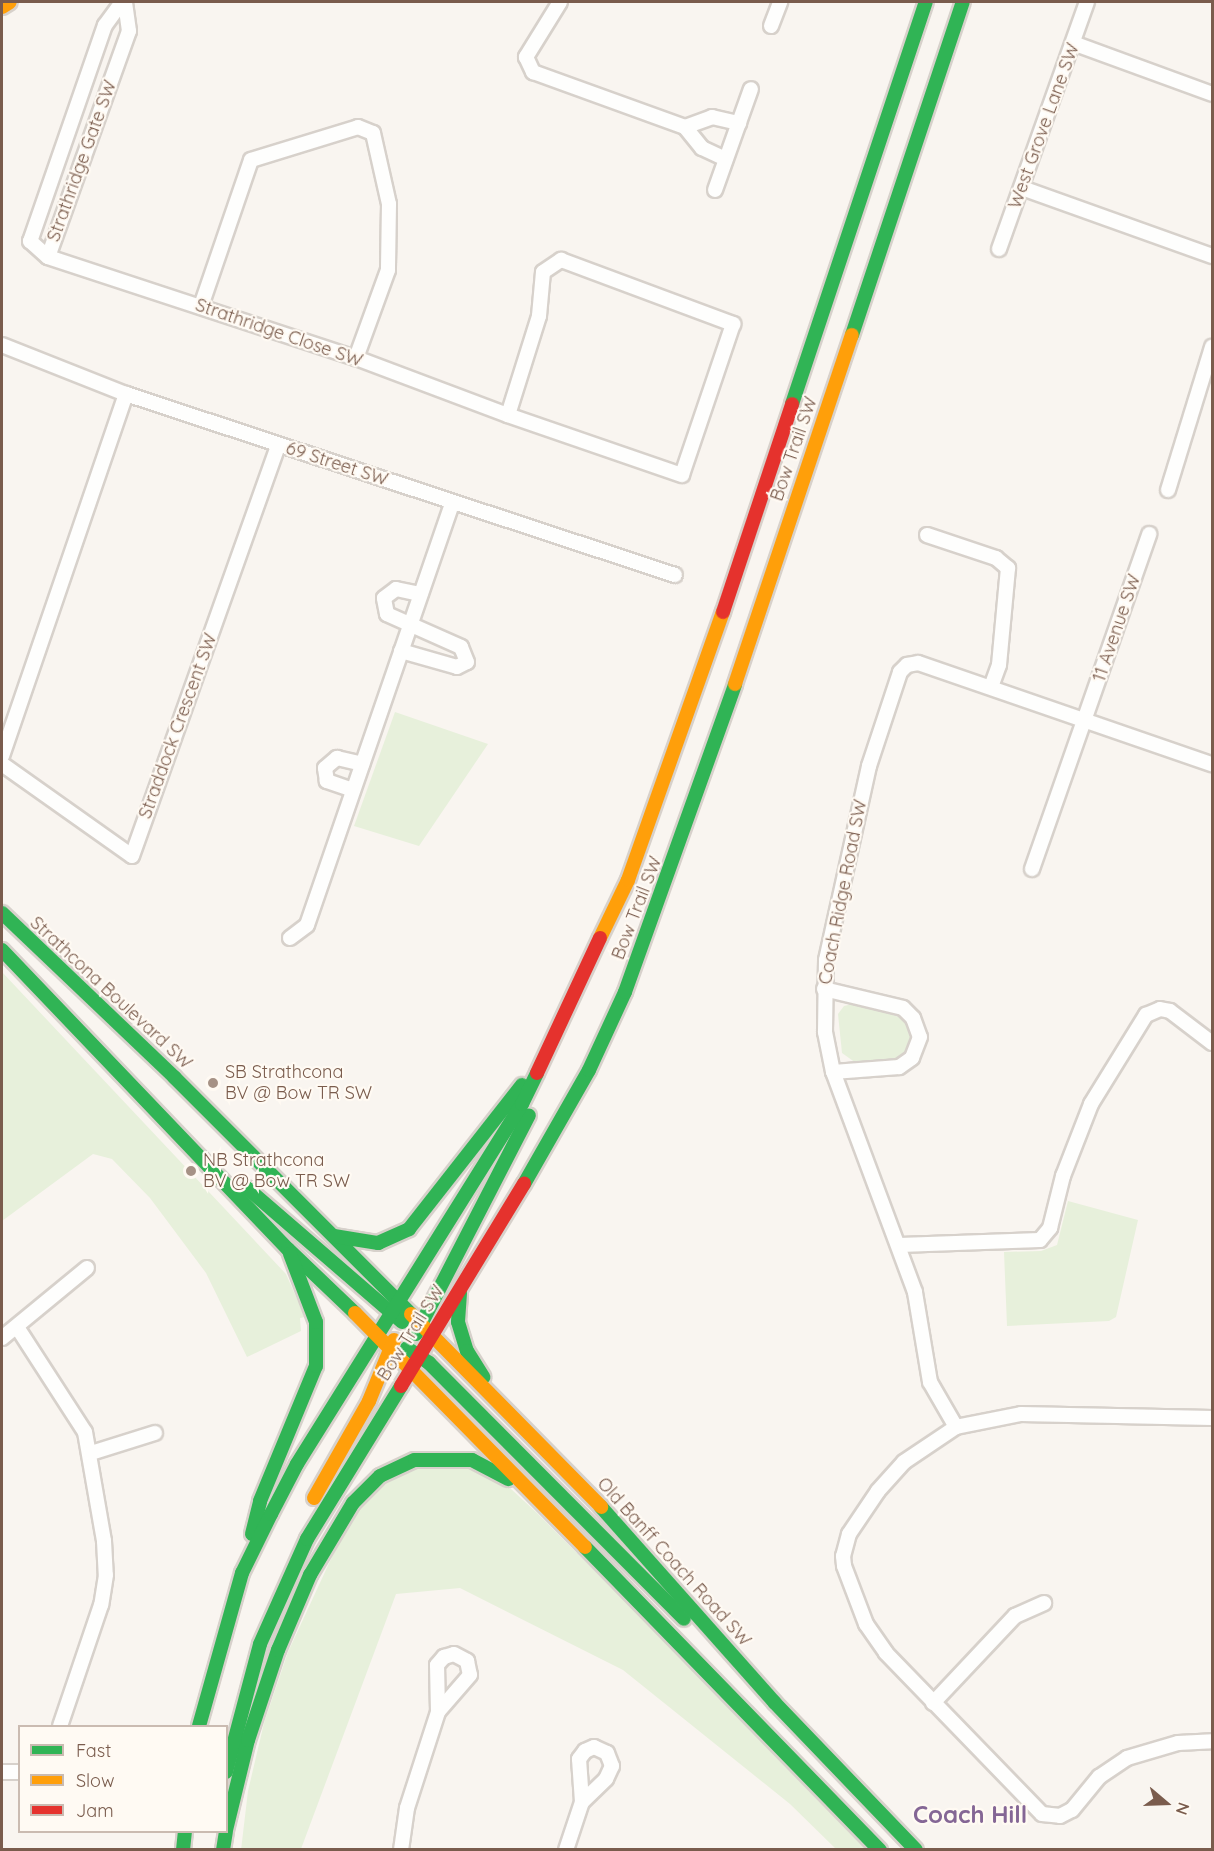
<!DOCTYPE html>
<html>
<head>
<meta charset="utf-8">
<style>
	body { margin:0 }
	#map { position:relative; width:1214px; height:1851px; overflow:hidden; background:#f9f5f0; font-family:Quicksand,sans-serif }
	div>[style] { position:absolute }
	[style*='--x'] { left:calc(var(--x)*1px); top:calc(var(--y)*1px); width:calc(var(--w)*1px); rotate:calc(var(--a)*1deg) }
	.green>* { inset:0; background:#e7f0db }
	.roads { filter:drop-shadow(2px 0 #d7d1cb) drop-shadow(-2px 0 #d7d1cb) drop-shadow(0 2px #d7d1cb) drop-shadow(0 -2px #d7d1cb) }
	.street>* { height:14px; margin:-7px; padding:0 7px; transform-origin:7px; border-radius:7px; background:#fefefd }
	.fast>* { height:14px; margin:-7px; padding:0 7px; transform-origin:7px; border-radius:7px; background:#30b455 }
	.slow>* { height:14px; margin:-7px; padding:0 7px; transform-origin:7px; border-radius:7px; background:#ff9f0a }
	.jam>* { height:14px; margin:-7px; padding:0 7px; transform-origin:7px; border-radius:7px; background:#e5322d }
	.dots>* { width:16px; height:16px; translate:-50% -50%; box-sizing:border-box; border:3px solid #fffaf3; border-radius:50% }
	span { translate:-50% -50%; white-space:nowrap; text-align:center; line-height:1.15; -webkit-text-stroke:4.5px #fffaf3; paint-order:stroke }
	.street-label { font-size:18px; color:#7a5c4d }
	.poi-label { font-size:18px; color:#7a5c4d }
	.left { translate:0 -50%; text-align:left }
	.district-label { font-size:24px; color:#846695; font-weight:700 }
	.frame { position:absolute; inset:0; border:3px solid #7a5c4d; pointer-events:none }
	.legend { position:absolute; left:18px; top:1725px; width:210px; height:108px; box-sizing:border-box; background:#fffaf3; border:2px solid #cabbb1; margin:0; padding:8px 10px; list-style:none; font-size:18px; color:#7a5c4d }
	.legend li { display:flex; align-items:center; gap:12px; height:30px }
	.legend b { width:30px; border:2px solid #cabbb1 }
	.north { position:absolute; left:1136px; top:1773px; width:60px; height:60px; -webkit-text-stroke:4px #fffaf3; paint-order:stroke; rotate:109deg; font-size:16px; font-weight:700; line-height:24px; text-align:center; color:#7a5c4d }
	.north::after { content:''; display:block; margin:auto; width:21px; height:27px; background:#7a5c4d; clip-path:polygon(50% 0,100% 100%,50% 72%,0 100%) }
</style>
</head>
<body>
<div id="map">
	<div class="green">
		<div style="clip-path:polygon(395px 712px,488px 744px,419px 846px,354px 826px)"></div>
		<div style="clip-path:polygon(2px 972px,286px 1274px,305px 1317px,300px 1318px,301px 1331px,247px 1357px,206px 1273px,150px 1198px,112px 1159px,93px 1154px,2px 1221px)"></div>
		<div style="clip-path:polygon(857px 1003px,902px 1018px,912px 1031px,909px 1052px,895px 1060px,856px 1063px,842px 1053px,838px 1014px,844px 1006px)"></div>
		<div style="clip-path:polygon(1068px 1201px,1138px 1220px,1116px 1317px,1109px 1321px,1007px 1326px,1004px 1252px,1041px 1251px,1057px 1245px)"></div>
		<div style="clip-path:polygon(455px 1461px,510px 1488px,537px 1513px,871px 1849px,836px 1849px,790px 1804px,623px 1670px,460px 1588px,396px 1594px,301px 1849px,241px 1850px,248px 1791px,264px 1723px,288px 1652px,343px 1533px,369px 1496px,412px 1466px)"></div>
	</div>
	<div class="roads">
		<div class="street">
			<div style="--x:122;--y:2;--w:29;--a:126"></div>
			<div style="--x:105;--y:25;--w:229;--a:109.1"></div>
			<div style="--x:30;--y:241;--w:24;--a:42"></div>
			<div style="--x:48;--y:257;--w:324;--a:18.2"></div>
			<div style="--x:356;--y:358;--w:162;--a:20.6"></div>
			<div style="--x:560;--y:2;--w:65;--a:121.7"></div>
			<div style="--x:526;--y:57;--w:17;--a:65"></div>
			<div style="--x:533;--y:72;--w:162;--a:19.9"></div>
			<div style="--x:685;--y:127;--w:27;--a:51"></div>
			<div style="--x:702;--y:148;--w:26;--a:25"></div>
			<div style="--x:771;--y:26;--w:26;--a:-69"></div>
			<div style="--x:1073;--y:43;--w:148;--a:20.1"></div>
			<div style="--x:685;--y:127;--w:29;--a:-20"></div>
			<div style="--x:712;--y:117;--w:28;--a:13"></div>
			<div style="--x:1022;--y:188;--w:202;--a:19.7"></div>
			<div style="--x:715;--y:190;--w:107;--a:-70.4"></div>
			<div style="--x:999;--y:249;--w:262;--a:-70.4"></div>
			<div style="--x:48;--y:257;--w:240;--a:-70.3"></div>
			<div style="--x:129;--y:31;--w:29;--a:-98"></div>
			<div style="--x:561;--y:260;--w:184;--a:20.4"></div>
			<div style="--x:733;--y:324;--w:159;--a:108.7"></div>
			<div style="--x:682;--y:475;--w:184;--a:-161"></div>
			<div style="--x:508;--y:415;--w:104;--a:-72.6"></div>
			<div style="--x:539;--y:316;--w:44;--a:-84.8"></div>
			<div style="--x:543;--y:272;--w:22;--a:-34"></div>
			<div style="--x:201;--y:306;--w:154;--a:-71.1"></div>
			<div style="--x:251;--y:160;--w:112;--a:-17.1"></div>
			<div style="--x:358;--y:127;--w:16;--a:22"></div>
			<div style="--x:373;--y:133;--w:73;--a:77.3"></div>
			<div style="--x:389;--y:204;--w:66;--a:90.9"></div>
			<div style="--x:388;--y:270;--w:94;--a:110"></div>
			<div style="--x:2;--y:345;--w:133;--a:21.6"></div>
			<div style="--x:126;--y:394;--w:578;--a:18.25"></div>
			<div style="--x:1168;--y:490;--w:150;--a:-72.9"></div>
			<div style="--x:927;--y:535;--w:73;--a:18.4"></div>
			<div style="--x:996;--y:558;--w:16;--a:40"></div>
			<div style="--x:1008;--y:568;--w:97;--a:95.3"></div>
			<div style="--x:999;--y:665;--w:23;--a:110"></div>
			<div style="--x:401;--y:651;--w:58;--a:15.9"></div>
			<div style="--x:457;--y:667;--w:11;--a:-27"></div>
			<div style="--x:467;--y:662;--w:16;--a:-112"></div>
			<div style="--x:461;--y:647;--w:81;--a:-156"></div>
			<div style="--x:387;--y:614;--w:16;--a:-101"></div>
			<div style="--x:384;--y:598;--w:15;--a:-37"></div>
			<div style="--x:396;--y:589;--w:25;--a:12"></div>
			<div style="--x:2;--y:756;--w:383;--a:-71.1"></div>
			<div style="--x:2;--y:764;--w:159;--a:35.3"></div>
			<div style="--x:132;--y:856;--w:436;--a:-70.4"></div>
			<div style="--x:353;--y:790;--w:28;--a:-161"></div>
			<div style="--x:327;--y:781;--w:13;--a:-99"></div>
			<div style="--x:325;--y:768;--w:16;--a:-40"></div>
			<div style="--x:337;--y:758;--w:26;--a:13"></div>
			<div style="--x:1032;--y:869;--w:355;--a:-70.7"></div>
			<div style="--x:290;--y:938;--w:21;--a:-37"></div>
			<div style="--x:307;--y:925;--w:446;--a:-71"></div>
			<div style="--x:824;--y:989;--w:81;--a:13.5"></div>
			<div style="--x:903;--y:1008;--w:14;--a:45"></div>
			<div style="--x:913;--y:1018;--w:20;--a:70"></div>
			<div style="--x:920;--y:1037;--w:22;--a:111"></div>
			<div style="--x:912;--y:1058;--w:16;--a:145"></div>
			<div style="--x:899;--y:1067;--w:66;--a:175.7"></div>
			<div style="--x:900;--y:1245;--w:140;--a:-2"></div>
			<div style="--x:1040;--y:1240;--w:16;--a:-50"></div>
			<div style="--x:1050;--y:1228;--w:54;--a:-76"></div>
			<div style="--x:1063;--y:1176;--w:77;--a:-68.7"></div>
			<div style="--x:1091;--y:1104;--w:105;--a:-58.3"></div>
			<div style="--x:1146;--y:1015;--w:15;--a:-23"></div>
			<div style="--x:1160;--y:1009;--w:10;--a:11"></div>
			<div style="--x:1170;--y:1011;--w:53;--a:37.3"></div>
			<div style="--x:17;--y:1327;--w:125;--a:57.1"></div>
			<div style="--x:85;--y:1432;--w:111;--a:80.1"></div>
			<div style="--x:104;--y:1541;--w:34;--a:87"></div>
			<div style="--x:106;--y:1575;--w:30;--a:99"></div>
			<div style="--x:101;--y:1605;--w:128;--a:108.7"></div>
			<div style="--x:2;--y:1338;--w:110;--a:-39.5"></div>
			<div style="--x:1212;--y:1418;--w:191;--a:-178.8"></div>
			<div style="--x:1021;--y:1414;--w:66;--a:168.7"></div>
			<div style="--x:956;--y:1427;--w:63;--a:146.1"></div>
			<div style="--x:904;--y:1462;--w:39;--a:132"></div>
			<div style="--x:878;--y:1491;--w:52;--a:124"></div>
			<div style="--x:849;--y:1534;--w:23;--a:105"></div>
			<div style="--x:843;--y:1556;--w:10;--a:84"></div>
			<div style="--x:844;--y:1566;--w:62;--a:69.2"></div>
			<div style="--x:866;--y:1624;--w:35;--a:55"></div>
			<div style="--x:886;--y:1653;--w:224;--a:45.9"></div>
			<div style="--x:1042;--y:1814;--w:18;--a:6"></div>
			<div style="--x:1060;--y:1816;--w:13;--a:-27"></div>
			<div style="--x:1072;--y:1810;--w:43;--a:-50.7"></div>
			<div style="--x:1099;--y:1777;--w:34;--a:-34"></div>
			<div style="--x:1127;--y:1758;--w:53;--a:-16.4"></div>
			<div style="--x:1178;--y:1743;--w:34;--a:-3"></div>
			<div style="--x:956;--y:1427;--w:52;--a:-120"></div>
			<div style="--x:930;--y:1382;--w:91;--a:-99.5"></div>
			<div style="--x:915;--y:1292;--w:235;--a:-110.4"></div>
			<div style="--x:833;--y:1072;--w:41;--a:-101.3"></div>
			<div style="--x:825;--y:1032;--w:72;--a:-89.2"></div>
			<div style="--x:826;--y:960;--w:199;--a:-77.5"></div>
			<div style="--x:869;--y:766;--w:99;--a:-71.7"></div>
			<div style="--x:900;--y:672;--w:10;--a:-45"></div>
			<div style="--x:907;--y:665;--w:11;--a:-10"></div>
			<div style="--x:918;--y:663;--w:311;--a:19"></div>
			<div style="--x:91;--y:1453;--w:67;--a:-17.4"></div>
			<div style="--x:454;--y:1654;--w:15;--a:28"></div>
			<div style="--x:467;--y:1661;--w:14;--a:78"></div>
			<div style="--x:470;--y:1675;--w:49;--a:130.9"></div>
			<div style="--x:438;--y:1712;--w:47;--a:-91.2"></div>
			<div style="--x:437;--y:1665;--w:11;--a:-49"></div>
			<div style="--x:444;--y:1657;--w:10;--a:-17"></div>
			<div style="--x:933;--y:1703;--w:120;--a:-46.7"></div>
			<div style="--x:1015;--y:1616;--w:32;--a:-24"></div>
			<div style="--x:594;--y:1747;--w:14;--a:25"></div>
			<div style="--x:607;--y:1753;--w:14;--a:69"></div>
			<div style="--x:612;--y:1766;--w:14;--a:115"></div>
			<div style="--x:606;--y:1779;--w:33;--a:136"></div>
			<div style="--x:582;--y:1802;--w:43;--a:-94"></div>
			<div style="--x:579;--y:1759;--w:10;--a:-53"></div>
			<div style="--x:585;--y:1751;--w:10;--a:-24"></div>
			<div style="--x:2;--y:1772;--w:18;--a:0"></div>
			<div style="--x:401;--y:1850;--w:42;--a:-81.9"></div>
			<div style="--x:407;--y:1808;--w:101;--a:-72.1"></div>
			<div style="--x:566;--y:1850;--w:51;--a:-71.6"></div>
		</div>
		<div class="fast">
			<div style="--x:852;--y:335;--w:351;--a:-71.6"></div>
			<div style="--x:792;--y:404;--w:424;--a:-71.6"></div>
			<div style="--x:2;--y:913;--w:238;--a:43.6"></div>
			<div style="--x:174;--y:1077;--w:335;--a:45"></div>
			<div style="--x:2;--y:950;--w:414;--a:46.3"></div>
			<div style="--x:288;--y:1249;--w:93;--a:43.7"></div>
			<div style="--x:524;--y:1184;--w:131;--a:-60.3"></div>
			<div style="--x:589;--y:1070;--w:86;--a:-65.2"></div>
			<div style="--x:625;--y:992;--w:327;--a:-70.3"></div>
			<div style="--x:247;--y:1188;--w:205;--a:40.8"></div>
			<div style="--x:334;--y:1236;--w:45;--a:9"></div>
			<div style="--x:378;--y:1243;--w:34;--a:-24"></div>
			<div style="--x:409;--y:1229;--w:183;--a:-51.9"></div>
			<div style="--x:460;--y:1293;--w:29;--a:94"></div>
			<div style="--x:458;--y:1322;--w:30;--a:73"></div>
			<div style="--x:467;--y:1351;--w:31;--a:58"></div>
			<div style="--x:416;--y:1334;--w:246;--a:-62.7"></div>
			<div style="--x:407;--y:1348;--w:27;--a:34"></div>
			<div style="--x:429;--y:1363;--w:361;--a:45.1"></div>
			<div style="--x:601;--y:1507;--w:261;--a:48.4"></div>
			<div style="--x:774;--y:1702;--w:205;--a:46.2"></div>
			<div style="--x:252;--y:1534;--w:34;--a:-76"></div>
			<div style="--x:260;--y:1501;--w:146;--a:-67.5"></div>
			<div style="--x:316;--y:1366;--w:44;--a:-90"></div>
			<div style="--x:316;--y:1322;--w:73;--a:-110.9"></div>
			<div style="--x:585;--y:1547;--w:423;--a:45.8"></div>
			<div style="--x:199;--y:1726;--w:159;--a:-74.3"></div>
			<div style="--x:242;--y:1573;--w:66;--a:-63.8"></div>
			<div style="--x:271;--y:1514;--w:56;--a:-62.5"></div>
			<div style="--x:297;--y:1464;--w:425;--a:-58"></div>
			<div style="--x:522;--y:1104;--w:34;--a:-64"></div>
			<div style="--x:226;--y:1772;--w:132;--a:-75.1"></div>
			<div style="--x:260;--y:1644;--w:115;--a:-65.9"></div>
			<div style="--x:307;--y:1539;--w:180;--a:-58.4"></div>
			<div style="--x:226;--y:1830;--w:93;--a:-76.3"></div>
			<div style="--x:248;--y:1740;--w:95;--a:-71.6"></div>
			<div style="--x:278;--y:1650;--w:82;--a:-66.9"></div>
			<div style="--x:310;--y:1575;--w:84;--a:-59.2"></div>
			<div style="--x:353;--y:1503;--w:38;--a:-45"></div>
			<div style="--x:380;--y:1476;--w:38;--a:-25"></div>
			<div style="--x:415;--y:1460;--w:57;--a:0"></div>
			<div style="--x:472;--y:1460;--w:41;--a:27.8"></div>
			<div style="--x:183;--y:1850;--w:18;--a:-84"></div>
			<div style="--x:223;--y:1850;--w:18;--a:-81"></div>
		</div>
		<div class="slow">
			<div style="--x:2;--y:7;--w:9;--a:-32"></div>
			<div style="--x:735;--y:684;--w:368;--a:-71.5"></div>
			<div style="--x:600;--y:938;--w:64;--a:-64.2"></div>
			<div style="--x:628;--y:880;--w:284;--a:-70.5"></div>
			<div style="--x:355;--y:1313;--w:328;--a:45.5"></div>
			<div style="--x:411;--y:1314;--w:271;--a:45.4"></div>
			<div style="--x:314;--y:1498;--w:112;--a:-60.4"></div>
			<div style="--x:369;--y:1401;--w:66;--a:-67.7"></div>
		</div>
		<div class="jam">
			<div style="--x:723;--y:612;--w:219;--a:-71.6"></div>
			<div style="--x:537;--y:1073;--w:149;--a:-65"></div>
			<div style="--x:401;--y:1386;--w:237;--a:-58.7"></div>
		</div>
	</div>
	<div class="dots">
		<div style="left:213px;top:1083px;background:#a69286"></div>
		<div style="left:191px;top:1171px;background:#a69286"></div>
	</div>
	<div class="street-label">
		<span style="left:1044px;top:126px;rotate:-70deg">West Grove Lane SW</span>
		<span style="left:82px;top:161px;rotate:-70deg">Strathridge Gate SW</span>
		<span style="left:279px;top:333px;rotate:19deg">Strathridge Close SW</span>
		<span style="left:794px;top:449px;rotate:-71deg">Bow Trail SW</span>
		<span style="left:337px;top:464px;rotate:18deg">69 Street SW</span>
		<span style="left:1117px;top:628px;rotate:-71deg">11 Avenue SW</span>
		<span style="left:178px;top:726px;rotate:-70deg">Straddock Crescent SW</span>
		<span style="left:843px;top:892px;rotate:-79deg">Coach Ridge Road SW</span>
		<span style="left:637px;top:908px;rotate:-69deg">Bow Trail SW</span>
		<span style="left:111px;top:993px;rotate:43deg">Strathcona Boulevard SW</span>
		<span style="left:411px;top:1333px;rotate:-58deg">Bow Trail SW</span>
		<span style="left:674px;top:1562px;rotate:48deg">Old Banff Coach Road SW</span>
	</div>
	<div class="poi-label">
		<span class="left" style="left:225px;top:1083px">SB Strathcona<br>BV @ Bow TR SW</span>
		<span class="left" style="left:203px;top:1171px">NB Strathcona<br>BV @ Bow TR SW</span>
	</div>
	<div class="district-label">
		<span style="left:970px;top:1815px">Coach Hill</span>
	</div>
	<div class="frame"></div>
	<ul class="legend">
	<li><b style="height:8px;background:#30b455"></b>Fast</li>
	<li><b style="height:8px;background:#ff9f0a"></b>Slow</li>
	<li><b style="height:8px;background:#e5322d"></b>Jam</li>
	</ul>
	<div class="north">N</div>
</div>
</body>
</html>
